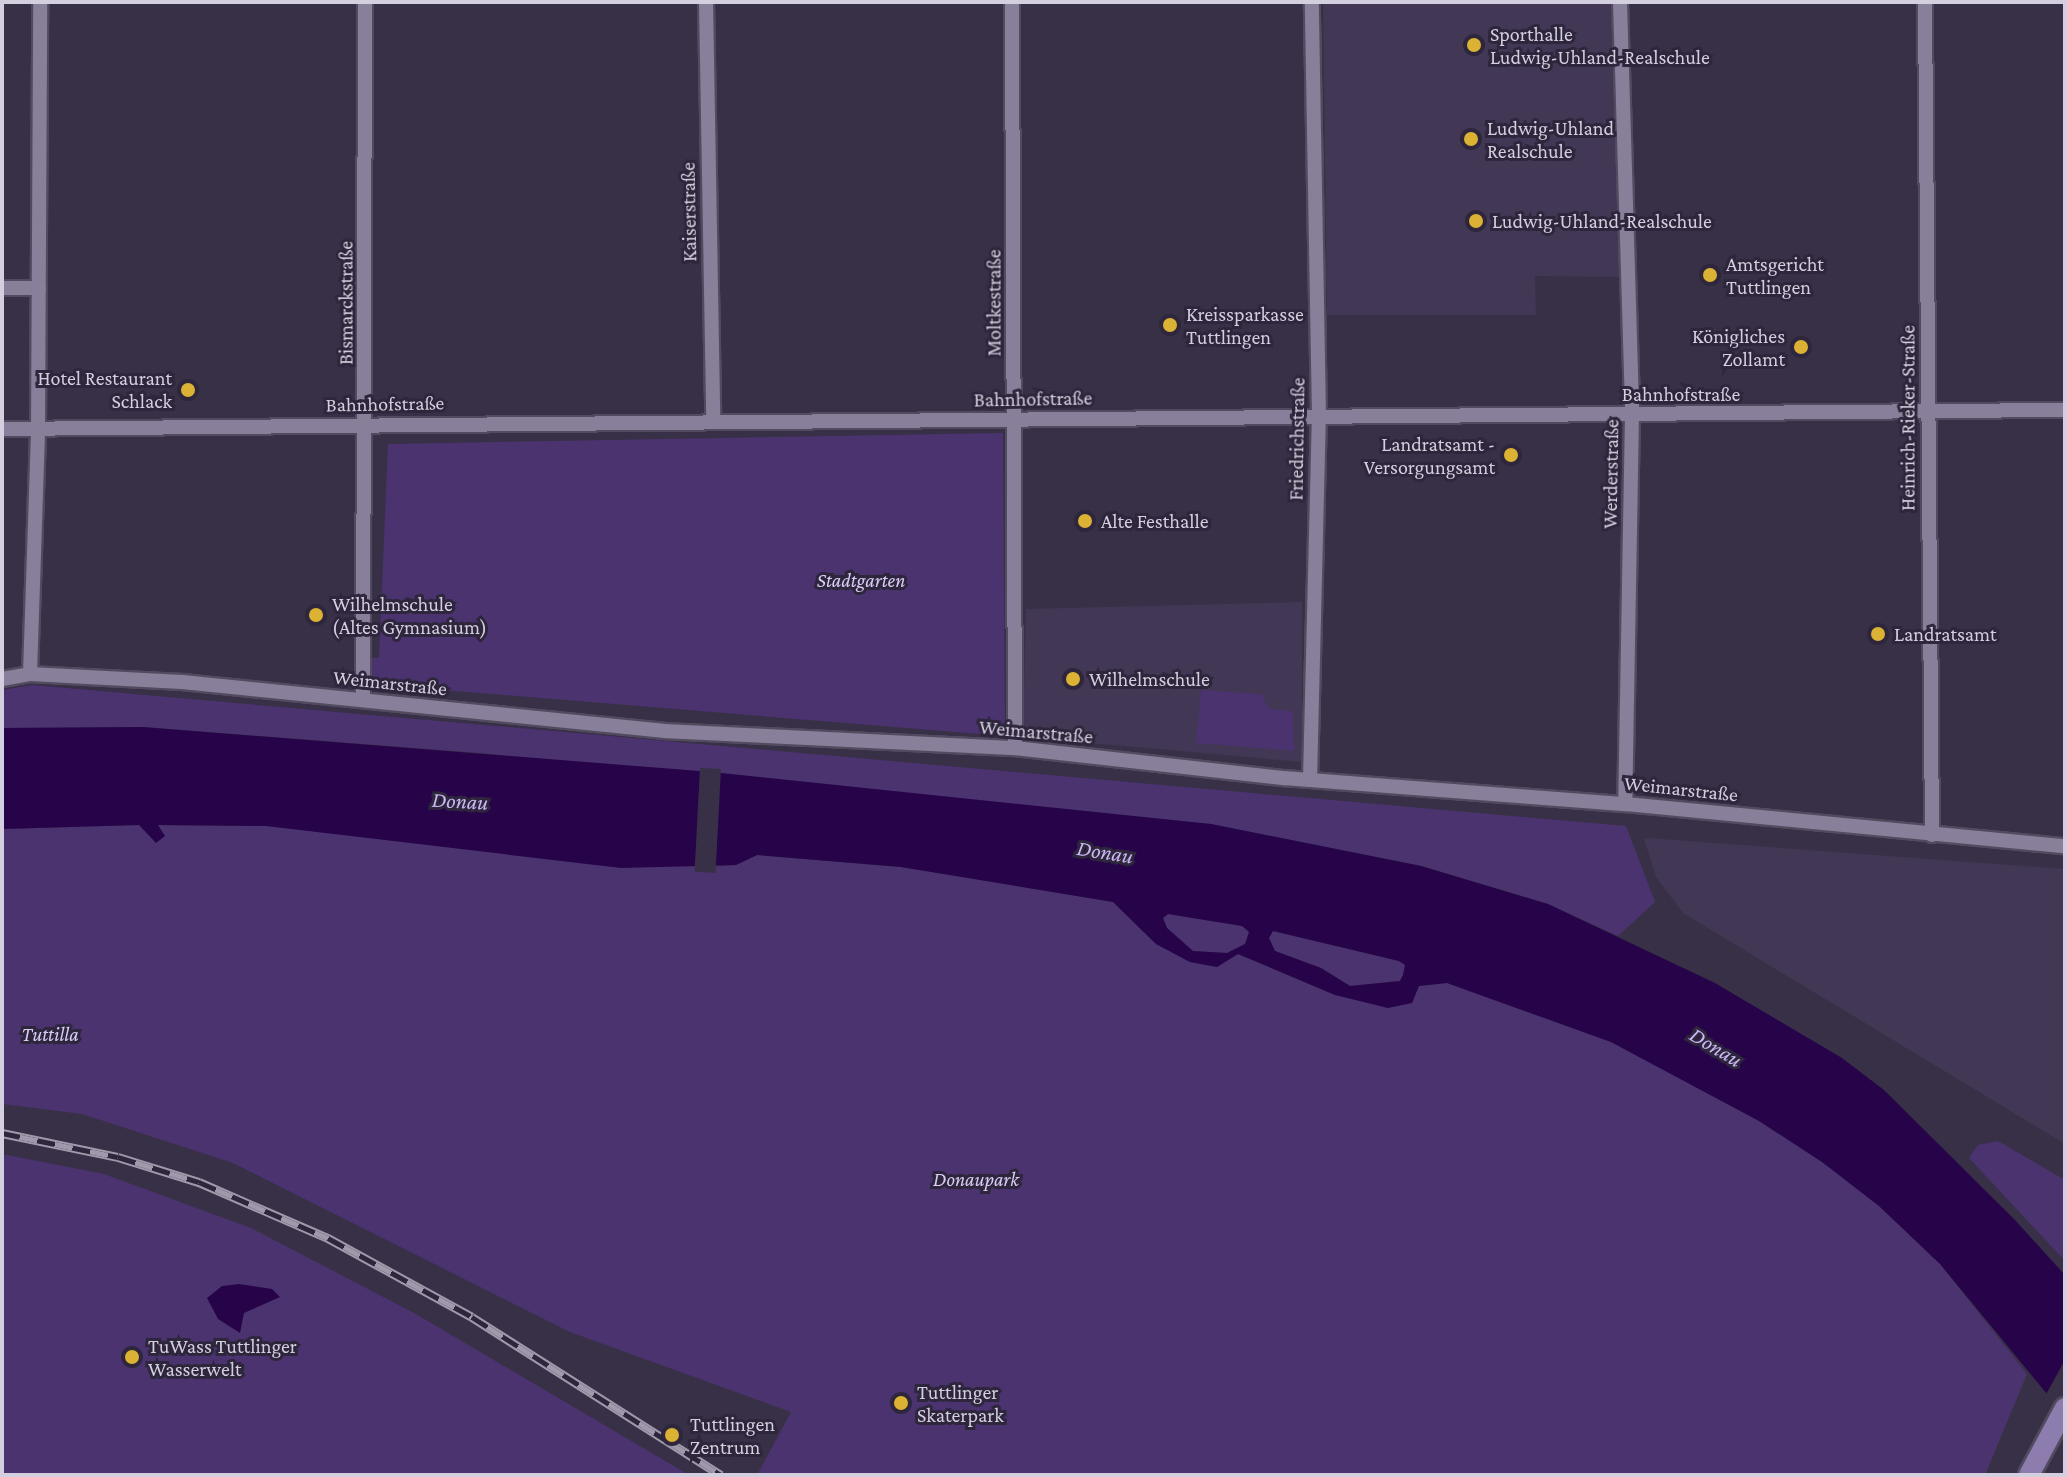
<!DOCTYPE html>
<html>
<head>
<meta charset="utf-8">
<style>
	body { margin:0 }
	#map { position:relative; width:2067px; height:1477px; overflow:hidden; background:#383047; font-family:"Crimson Pro",serif }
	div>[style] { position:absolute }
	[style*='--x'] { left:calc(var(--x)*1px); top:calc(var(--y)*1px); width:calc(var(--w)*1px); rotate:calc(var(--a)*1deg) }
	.built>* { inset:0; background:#423754 }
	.green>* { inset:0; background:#4a336e }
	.water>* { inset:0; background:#27044a }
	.pier>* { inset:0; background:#383047; transform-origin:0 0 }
	.roads { filter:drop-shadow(2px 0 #524b5f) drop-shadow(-2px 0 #524b5f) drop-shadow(0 2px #524b5f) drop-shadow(0 -2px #524b5f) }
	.minor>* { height:14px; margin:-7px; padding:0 7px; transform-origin:7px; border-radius:7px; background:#887f9a }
	.major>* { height:20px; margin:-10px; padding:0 10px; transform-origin:10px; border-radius:10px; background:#8d7cae }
	.rail>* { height:9px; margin-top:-4.5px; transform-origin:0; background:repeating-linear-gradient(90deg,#2e263c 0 18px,#9f99ab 0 36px); box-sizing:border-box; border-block:2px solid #9f99ab }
	.dots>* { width:22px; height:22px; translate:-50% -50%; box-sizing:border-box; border:4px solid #2e263c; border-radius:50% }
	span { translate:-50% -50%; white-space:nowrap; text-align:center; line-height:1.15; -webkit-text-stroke:6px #2e263c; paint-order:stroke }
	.poi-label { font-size:20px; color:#d4cfde }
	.left { translate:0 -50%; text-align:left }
	.right { translate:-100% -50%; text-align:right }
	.street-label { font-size:20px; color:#d4cfde }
	.park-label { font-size:20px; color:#daccf6; font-style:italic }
	.water-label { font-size:22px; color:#ccb8f5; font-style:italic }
	.frame { position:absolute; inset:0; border:4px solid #d4cfde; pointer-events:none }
</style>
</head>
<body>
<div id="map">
	<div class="built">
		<div style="clip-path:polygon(1323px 2px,1611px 2px,1621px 277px,1535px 276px,1536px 315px,1327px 315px)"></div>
		<div style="clip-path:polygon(1302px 602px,1302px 762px,1023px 737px,1026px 609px)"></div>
		<div style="clip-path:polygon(1648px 838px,2065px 869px,2065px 1144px,1683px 913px,1656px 877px,1644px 839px)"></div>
	</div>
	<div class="green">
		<div style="clip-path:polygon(1003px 433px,1005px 736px,369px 684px,370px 658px,379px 658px,388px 444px)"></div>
		<div style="clip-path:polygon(32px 685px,1626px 826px,1655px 902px,1618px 936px,1548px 904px,1422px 866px,1211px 824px,480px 753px,143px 727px,2px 728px,2px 690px)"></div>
		<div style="clip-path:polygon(1201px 690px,1261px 694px,1269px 709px,1293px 711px,1294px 751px,1196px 743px)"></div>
		<div style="clip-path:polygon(139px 825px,266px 826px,705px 867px,736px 865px,757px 855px,901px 867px,1113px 902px,1156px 944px,1190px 962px,1217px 967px,1238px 954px,1335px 995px,1447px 983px,1611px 1042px,1759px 1121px,1822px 1162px,1879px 1206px,1940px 1264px,2027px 1374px,1985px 1475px,757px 1475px,791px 1412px,570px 1332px,233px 1163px,82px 1114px,2px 1104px,2px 829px)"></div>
		<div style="clip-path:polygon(1168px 914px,1242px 926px,1250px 932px,1245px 944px,1227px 953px,1193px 951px,1167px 928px,1163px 918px)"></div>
		<div style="clip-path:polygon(1273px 931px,1399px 961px,1405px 965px,1403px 975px,1400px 981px,1350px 986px,1321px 968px,1275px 951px,1269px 938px)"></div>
		<div style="clip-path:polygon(1998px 1141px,2065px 1180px,2065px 1261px,1969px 1158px,1978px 1145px)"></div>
		<div style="clip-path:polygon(2px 1154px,104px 1174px,251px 1228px,416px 1314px,689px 1475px,8px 1475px,2px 1472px)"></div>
	</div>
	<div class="water">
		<div style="clip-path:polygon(evenodd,143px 727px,712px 772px,1211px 824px,1421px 866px,1548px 904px,1715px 983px,1842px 1058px,1884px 1090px,2014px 1219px,2065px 1275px,2065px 1416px,1940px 1264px,1879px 1206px,1822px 1162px,1759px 1121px,1611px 1042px,1447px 983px,1419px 986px,1412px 1003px,1388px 1008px,1335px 995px,1238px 954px,1217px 967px,1190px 962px,1156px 944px,1113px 902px,901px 867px,757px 855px,736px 865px,621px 868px,266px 826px,158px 825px,165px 836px,156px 843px,139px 825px,2px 829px,2px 728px,143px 727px,1168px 914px,1242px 926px,1249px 932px,1245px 944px,1227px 953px,1193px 951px,1167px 928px,1163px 918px,1168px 914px,143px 727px,1273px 931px,1399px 961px,1405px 965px,1403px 975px,1400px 981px,1350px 986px,1321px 968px,1275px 951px,1269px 938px,1273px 931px)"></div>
		<div style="clip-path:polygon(239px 1284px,272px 1289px,280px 1297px,244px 1313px,240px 1333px,218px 1319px,207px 1298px,222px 1286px)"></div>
	</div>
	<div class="pier">
		<div style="left:700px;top:768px;width:21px;height:104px;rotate:3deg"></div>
		<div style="clip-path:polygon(2065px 1360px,2065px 1420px,2044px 1398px)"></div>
	</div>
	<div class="roads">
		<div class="minor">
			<div style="--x:706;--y:2;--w:419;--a:89"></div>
			<div style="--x:1012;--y:2;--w:746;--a:89.77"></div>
			<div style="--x:1620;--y:2;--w:412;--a:88.3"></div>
			<div style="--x:1632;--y:414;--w:390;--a:91"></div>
			<div style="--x:1925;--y:2;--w:833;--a:89.52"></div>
			<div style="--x:2;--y:288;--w:37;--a:0"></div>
			<div style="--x:2;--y:429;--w:2063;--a:-0.53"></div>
			<div style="--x:30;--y:674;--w:245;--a:-88.1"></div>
			<div style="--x:38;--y:429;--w:427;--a:-89.7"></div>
			<div style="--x:2;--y:679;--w:28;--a:-10"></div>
			<div style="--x:30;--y:674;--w:152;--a:3"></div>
			<div style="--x:182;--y:682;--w:486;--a:5.8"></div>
			<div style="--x:666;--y:731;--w:349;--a:2.8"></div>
			<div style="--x:1015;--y:748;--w:271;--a:6.4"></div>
			<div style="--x:1284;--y:778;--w:342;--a:4.4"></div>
			<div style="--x:1625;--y:804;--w:442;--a:5.5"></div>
			<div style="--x:363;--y:700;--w:698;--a:-89.84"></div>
			<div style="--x:1310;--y:780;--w:363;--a:-88.6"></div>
			<div style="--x:1319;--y:417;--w:415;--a:-91"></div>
		</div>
		<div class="major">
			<div style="--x:2029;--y:1475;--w:76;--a:-61.8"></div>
		</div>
	</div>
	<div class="rail">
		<div style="--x:2;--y:1133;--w:118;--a:11.7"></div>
		<div style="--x:118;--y:1157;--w:85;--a:17.2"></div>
		<div style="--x:199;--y:1182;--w:141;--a:23.5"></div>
		<div style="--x:328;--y:1238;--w:164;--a:28.7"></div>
		<div style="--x:472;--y:1317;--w:295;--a:32.4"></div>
	</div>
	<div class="dots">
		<div style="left:1474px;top:45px;background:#dbb233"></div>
		<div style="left:1471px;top:139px;background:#dbb233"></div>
		<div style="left:1476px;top:221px;background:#dbb233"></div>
		<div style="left:1710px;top:275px;background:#dbb233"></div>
		<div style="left:1170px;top:325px;background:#dbb233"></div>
		<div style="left:1801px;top:347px;background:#dbb233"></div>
		<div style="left:188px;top:390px;background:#dbb233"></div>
		<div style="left:1511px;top:455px;background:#dbb233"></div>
		<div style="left:1085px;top:521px;background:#dbb233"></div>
		<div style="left:316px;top:615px;background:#dbb233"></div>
		<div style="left:1878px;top:634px;background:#dbb233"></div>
		<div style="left:1073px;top:679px;background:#dbb233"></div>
		<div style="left:132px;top:1357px;background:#dbb233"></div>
		<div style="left:901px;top:1403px;background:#dbb233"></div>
		<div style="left:672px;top:1435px;background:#dbb233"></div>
	</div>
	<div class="poi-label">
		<span class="left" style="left:1490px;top:46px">Sporthalle<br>Ludwig-Uhland-Realschule</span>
		<span class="left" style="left:1487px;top:140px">Ludwig-Uhland<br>Realschule</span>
		<span class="left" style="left:1492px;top:221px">Ludwig-Uhland-Realschule</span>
		<span class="left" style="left:1726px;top:276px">Amtsgericht<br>Tuttlingen</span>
		<span class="left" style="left:1186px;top:326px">Kreissparkasse<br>Tuttlingen</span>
		<span class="right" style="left:1785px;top:348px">Königliches<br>Zollamt</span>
		<span class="right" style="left:172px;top:390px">Hotel Restaurant<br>Schlack</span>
		<span class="right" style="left:1495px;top:456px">Landratsamt -<br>Versorgungsamt</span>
		<span class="left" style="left:1101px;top:521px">Alte Festhalle</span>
		<span class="left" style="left:332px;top:616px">Wilhelmschule<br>(Altes Gymnasium)</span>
		<span class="left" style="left:1894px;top:634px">Landratsamt</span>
		<span class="left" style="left:1089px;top:679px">Wilhelmschule</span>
		<span class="left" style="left:148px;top:1358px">TuWass Tuttlinger<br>Wasserwelt</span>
		<span class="left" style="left:917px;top:1404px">Tuttlinger<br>Skaterpark</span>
		<span class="left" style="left:690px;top:1436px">Tuttlingen<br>Zentrum</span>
	</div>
	<div class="street-label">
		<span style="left:689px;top:212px;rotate:-91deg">Kaiserstraße</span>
		<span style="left:346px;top:303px;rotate:-90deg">Bismarckstraße</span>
		<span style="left:994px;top:303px;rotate:-90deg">Moltkestraße</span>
		<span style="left:1681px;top:394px">Bahnhofstraße</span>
		<span style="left:1033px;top:399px;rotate:-1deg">Bahnhofstraße</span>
		<span style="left:385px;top:404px;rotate:-1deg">Bahnhofstraße</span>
		<span style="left:1908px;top:418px;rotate:-90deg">Heinrich-Rieker-Straße</span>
		<span style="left:1297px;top:439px;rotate:-89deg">Friedrichstraße</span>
		<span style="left:1611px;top:474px;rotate:-89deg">Werderstraße</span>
		<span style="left:390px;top:683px;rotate:6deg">Weimarstraße</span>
		<span style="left:1036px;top:732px;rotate:5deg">Weimarstraße</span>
		<span style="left:1681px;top:789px;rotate:6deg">Weimarstraße</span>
	</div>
	<div class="park-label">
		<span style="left:861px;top:580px">Stadtgarten</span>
		<span style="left:50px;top:1034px">Tuttilla</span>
		<span style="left:976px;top:1179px">Donaupark</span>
	</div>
	<div class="water-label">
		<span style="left:460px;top:801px;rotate:3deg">Donau</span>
		<span style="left:1105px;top:852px;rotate:9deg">Donau</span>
		<span style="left:1716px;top:1047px;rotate:31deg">Donau</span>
	</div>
	<div class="frame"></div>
</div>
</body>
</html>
